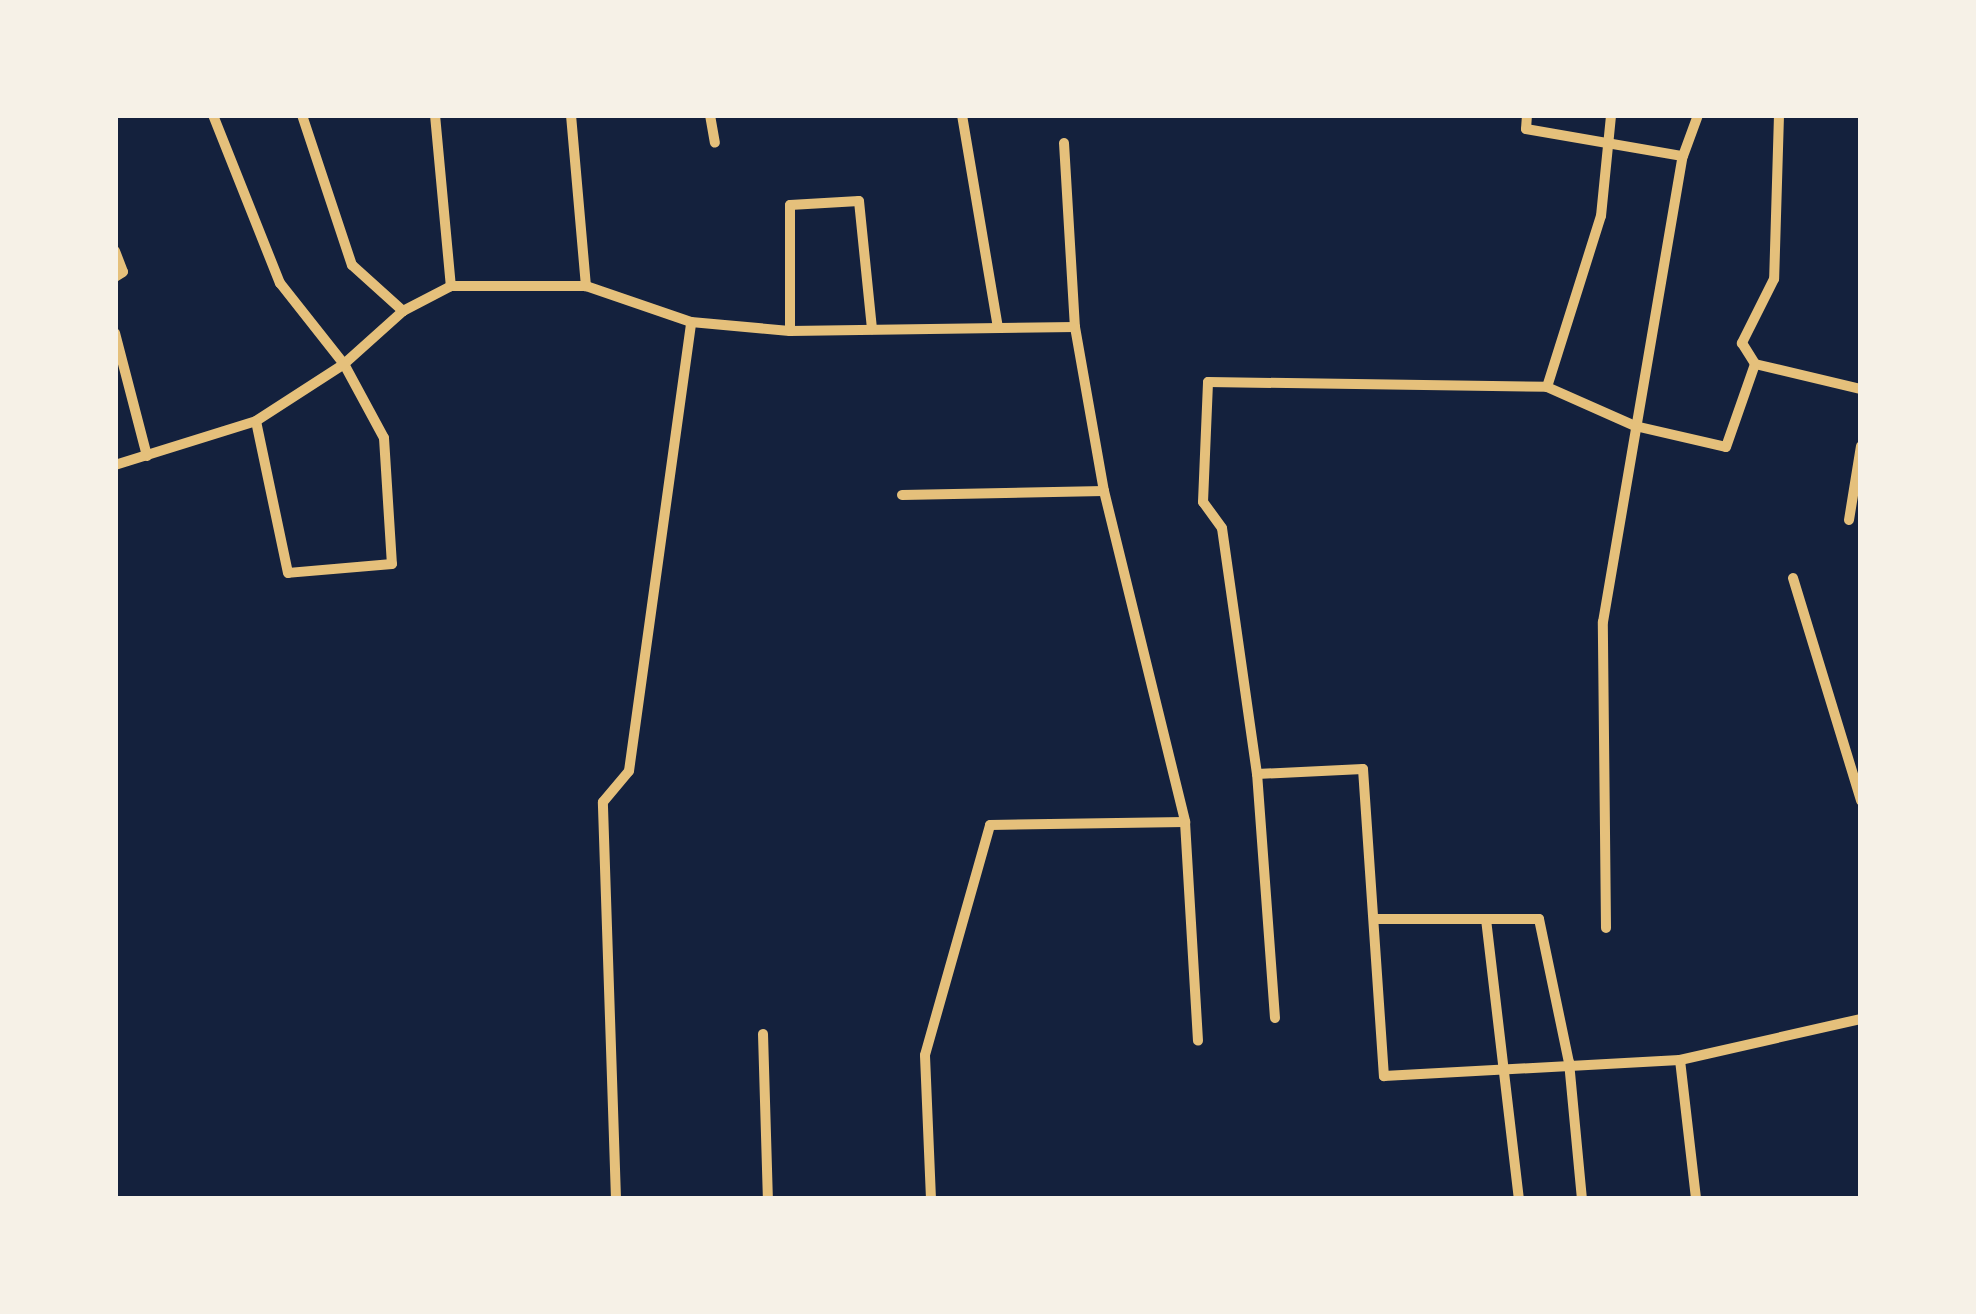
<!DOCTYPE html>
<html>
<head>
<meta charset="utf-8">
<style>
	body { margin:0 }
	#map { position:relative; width:1976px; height:1314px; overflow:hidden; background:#14213d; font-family:Lora,serif }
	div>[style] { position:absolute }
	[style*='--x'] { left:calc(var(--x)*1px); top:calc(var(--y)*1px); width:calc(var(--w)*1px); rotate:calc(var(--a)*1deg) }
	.minor>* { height:10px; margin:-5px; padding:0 5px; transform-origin:5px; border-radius:5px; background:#e5c07b }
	span { translate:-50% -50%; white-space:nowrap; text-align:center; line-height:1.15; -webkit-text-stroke:10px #f6f1e7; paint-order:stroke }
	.frame { position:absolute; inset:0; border:118px solid #f6f1e7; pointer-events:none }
</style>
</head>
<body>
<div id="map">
	<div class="minor">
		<div style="--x:213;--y:115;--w:181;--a:68.3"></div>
		<div style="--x:280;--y:283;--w:103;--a:51.7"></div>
		<div style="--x:344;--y:364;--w:84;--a:61.6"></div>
		<div style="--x:384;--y:438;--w:126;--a:86.4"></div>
		<div style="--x:392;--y:564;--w:104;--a:175.1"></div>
		<div style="--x:288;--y:573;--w:155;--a:-101.9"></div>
		<div style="--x:302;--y:115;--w:158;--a:71.6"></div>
		<div style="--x:352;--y:265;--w:69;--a:42"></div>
		<div style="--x:435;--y:115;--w:172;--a:84.7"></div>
		<div style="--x:571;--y:115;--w:172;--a:85"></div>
		<div style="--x:710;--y:115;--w:28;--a:80"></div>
		<div style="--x:962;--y:115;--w:215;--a:80.4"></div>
		<div style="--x:1527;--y:115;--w:14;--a:94"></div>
		<div style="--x:1526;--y:129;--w:159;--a:9.8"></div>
		<div style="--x:1779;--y:115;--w:164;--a:91.7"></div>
		<div style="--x:1774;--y:279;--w:72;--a:116.6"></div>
		<div style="--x:1742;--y:343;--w:25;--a:58"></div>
		<div style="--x:1755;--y:364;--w:109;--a:13.3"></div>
		<div style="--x:1064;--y:143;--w:184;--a:86.6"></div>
		<div style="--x:1075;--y:327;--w:167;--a:80"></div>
		<div style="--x:1104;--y:491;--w:341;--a:76.2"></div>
		<div style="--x:1185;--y:822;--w:219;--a:86.6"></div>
		<div style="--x:115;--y:251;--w:22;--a:69"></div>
		<div style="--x:123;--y:272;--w:9;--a:148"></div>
		<div style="--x:790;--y:331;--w:126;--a:-90"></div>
		<div style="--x:790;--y:205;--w:69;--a:-3.3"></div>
		<div style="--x:859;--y:201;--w:129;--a:84.2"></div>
		<div style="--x:115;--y:333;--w:127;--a:75.4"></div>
		<div style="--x:1547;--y:387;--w:179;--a:-72.5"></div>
		<div style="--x:1601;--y:216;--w:101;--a:-84.3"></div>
		<div style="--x:115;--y:465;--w:148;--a:-17.3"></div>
		<div style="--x:256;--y:421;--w:105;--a:-32.9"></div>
		<div style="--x:344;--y:364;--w:79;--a:-41.9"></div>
		<div style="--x:403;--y:311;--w:54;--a:-27.5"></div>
		<div style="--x:451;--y:286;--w:135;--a:0"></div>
		<div style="--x:586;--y:286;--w:111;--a:18.9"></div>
		<div style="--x:691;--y:322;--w:99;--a:5.2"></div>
		<div style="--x:790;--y:331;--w:285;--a:-0.8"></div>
		<div style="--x:902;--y:495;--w:202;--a:-1.1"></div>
		<div style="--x:1849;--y:520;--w:75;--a:-80.8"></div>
		<div style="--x:1793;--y:578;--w:233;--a:73"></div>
		<div style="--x:1257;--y:774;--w:106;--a:-2.7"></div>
		<div style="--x:1363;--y:769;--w:308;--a:86.1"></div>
		<div style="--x:1384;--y:1076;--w:296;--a:-3.1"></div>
		<div style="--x:1680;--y:1060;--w:186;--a:-12.8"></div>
		<div style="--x:1374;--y:919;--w:165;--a:0"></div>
		<div style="--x:1539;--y:919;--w:146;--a:78.2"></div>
		<div style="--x:1569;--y:1062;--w:138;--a:84.6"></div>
		<div style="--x:1486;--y:919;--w:282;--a:83.3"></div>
		<div style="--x:1606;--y:928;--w:306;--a:-90.6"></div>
		<div style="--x:1603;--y:622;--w:473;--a:-80.3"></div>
		<div style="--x:1683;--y:156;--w:44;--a:-69.9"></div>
		<div style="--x:1275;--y:1018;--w:245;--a:-94.2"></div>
		<div style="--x:1257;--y:774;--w:248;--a:-98.1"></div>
		<div style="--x:1222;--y:528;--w:32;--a:-126"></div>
		<div style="--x:1203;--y:502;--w:120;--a:-87.6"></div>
		<div style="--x:1208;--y:382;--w:339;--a:0.8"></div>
		<div style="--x:1547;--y:387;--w:96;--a:23.9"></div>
		<div style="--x:1635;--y:426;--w:93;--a:13"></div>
		<div style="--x:1726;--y:447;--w:88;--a:-70.7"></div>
		<div style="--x:763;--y:1034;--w:165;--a:88.3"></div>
		<div style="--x:1680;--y:1060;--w:140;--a:83.4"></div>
		<div style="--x:616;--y:1199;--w:397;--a:-91.9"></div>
		<div style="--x:603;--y:802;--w:40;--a:-50"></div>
		<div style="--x:629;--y:771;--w:453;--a:-82.1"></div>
		<div style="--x:931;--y:1199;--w:144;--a:-92.4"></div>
		<div style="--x:925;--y:1055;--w:239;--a:-74.2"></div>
		<div style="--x:990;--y:825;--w:195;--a:-0.9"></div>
	</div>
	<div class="frame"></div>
</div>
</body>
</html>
